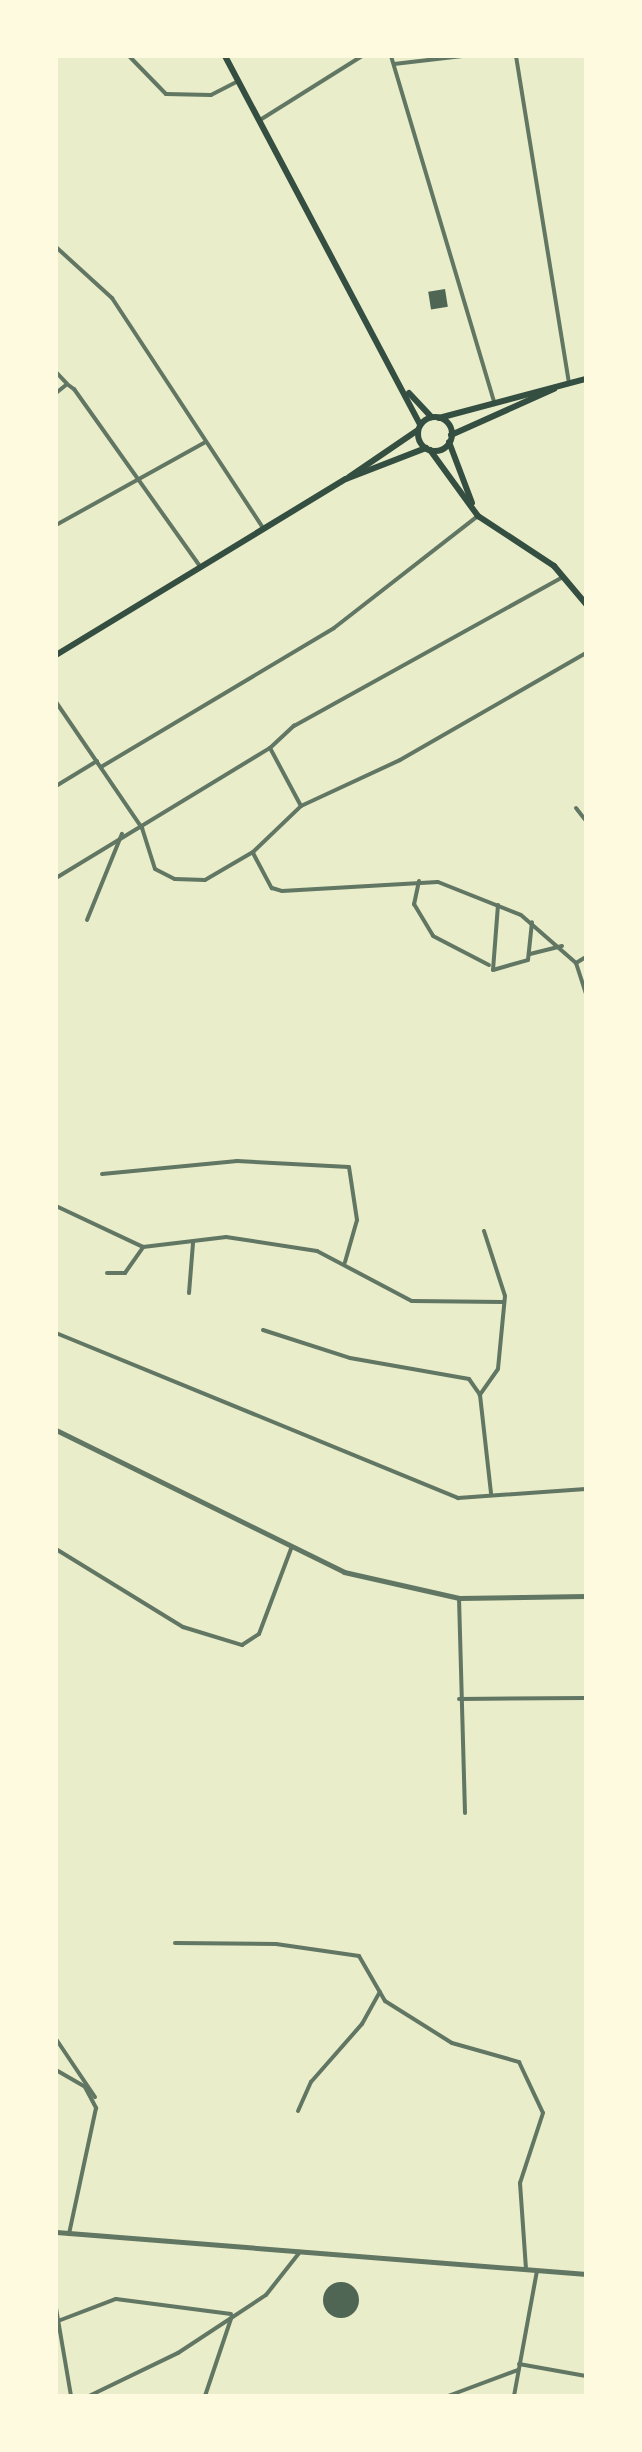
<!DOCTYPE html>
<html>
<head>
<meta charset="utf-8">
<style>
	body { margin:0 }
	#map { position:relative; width:642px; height:2452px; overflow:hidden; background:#e9edc9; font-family:"Alegreya Sans",sans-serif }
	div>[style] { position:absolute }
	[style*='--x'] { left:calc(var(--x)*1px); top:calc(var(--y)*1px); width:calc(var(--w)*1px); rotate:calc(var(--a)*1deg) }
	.building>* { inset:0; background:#4f6655; transform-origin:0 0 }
	.round { border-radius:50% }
	.minor>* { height:4px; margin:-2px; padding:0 2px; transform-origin:2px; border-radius:2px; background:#617663 }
	.tertiary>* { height:5px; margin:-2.5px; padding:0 2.5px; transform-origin:2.5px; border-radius:2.5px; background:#617663 }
	.primary>* { height:6px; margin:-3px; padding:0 3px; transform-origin:3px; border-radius:3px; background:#344e41 }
	.trunk>* { height:6px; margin:-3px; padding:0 3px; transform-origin:3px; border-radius:3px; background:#344e41 }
	.trunk>.ring { margin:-3px; padding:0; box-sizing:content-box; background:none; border:6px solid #344e41; border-radius:50% }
	span { translate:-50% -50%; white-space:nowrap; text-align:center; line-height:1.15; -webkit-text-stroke:7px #fefae0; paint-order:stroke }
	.frame { position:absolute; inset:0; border:58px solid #fefae0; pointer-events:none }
</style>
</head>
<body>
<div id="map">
	<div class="building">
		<div style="left:445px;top:289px;width:18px;height:17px;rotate:81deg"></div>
		<div class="round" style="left:323px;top:2282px;width:36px;height:36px"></div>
	</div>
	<div class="minor">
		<div style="--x:129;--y:56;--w:53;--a:45.8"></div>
		<div style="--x:166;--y:94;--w:45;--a:1.3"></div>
		<div style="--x:211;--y:95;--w:29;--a:-27"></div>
		<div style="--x:391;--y:56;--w:360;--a:73.4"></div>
		<div style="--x:516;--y:56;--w:331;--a:80.8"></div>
		<div style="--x:394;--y:64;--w:69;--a:-6.6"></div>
		<div style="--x:260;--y:120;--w:120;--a:-32.1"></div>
		<div style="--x:56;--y:247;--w:76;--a:42.3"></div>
		<div style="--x:112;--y:298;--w:275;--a:56.7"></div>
		<div style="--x:56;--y:372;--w:16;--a:47"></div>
		<div style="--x:56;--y:393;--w:14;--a:-39"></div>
		<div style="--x:67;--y:384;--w:9;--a:36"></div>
		<div style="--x:74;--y:389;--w:219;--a:54.6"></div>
		<div style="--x:56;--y:525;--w:171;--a:-29"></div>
		<div style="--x:56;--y:702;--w:153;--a:55.7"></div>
		<div style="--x:142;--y:828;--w:43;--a:72.4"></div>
		<div style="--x:155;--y:869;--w:22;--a:27"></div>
		<div style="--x:175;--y:879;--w:30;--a:2"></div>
		<div style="--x:205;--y:880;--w:56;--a:-30.3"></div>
		<div style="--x:253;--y:852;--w:66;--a:-43.8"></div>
		<div style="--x:301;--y:806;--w:109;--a:-24.9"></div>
		<div style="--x:400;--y:760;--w:215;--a:-29.9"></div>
		<div style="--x:101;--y:767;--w:271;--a:-30.8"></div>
		<div style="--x:334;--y:628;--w:182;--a:-37.9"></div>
		<div style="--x:56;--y:786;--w:48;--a:-31.4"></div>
		<div style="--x:301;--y:806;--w:66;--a:-118.1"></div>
		<div style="--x:270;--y:748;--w:33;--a:-43"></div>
		<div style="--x:294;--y:726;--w:308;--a:-29"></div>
		<div style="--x:576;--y:808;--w:16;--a:52"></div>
		<div style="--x:253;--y:853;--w:40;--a:62"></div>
		<div style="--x:272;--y:888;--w:10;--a:17"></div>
		<div style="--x:282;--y:891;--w:156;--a:-3.3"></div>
		<div style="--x:438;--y:882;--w:89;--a:21.7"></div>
		<div style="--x:521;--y:915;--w:73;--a:41.1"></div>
		<div style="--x:576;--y:963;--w:12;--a:-31"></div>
		<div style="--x:56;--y:878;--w:250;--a:-31.3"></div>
		<div style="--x:419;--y:881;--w:24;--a:102"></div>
		<div style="--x:414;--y:904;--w:37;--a:59"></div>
		<div style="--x:433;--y:936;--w:63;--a:27.4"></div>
		<div style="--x:498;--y:905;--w:65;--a:94.4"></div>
		<div style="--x:493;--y:970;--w:36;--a:-16"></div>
		<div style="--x:528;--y:960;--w:38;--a:-84"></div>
		<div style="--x:87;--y:920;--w:93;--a:-67.9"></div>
		<div style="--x:530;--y:954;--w:33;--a:-14"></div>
		<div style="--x:576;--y:963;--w:32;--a:72"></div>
		<div style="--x:102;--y:1174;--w:136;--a:-5.5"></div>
		<div style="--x:237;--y:1161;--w:112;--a:3.1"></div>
		<div style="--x:349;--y:1167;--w:54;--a:81.4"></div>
		<div style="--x:357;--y:1220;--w:44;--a:105.9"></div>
		<div style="--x:56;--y:1206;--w:96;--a:25.2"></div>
		<div style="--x:143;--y:1247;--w:84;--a:-6.9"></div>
		<div style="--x:226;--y:1237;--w:92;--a:8.7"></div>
		<div style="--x:317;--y:1251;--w:107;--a:27.8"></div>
		<div style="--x:412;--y:1301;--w:91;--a:0.6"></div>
		<div style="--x:484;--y:1231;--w:68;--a:72.1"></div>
		<div style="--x:505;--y:1296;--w:73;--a:95.5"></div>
		<div style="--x:498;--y:1369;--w:32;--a:125"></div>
		<div style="--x:480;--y:1395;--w:99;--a:83.6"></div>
		<div style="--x:107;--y:1273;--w:18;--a:0"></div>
		<div style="--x:125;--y:1273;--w:32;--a:-55"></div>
		<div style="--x:189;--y:1293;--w:50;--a:-85.4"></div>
		<div style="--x:263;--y:1330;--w:91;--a:17.8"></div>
		<div style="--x:350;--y:1358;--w:121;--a:10"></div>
		<div style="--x:469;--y:1379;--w:19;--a:55"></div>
		<div style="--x:56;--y:1333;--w:435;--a:22.3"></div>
		<div style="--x:458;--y:1498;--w:128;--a:-4"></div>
		<div style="--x:56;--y:1549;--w:149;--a:31.6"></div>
		<div style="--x:183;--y:1627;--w:62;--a:17"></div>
		<div style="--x:242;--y:1645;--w:20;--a:-33"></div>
		<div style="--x:259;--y:1634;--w:91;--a:-69.4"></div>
		<div style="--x:459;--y:1598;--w:215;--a:88.4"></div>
		<div style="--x:459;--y:1699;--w:127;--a:-0.5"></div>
		<div style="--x:175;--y:1943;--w:101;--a:0.6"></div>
		<div style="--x:276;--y:1944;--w:84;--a:8.2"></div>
		<div style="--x:359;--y:1956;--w:52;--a:60"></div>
		<div style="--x:385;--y:2001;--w:79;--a:32.1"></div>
		<div style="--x:452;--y:2043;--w:70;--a:15.8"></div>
		<div style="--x:519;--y:2062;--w:56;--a:64.8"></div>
		<div style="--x:543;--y:2113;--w:74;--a:108.2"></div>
		<div style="--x:520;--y:2183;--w:86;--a:86"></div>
		<div style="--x:56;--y:1959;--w:61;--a:90"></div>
		<div style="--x:56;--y:2039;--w:70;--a:56.1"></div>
		<div style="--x:56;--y:2070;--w:34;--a:30"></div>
		<div style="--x:85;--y:2087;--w:24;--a:62"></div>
		<div style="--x:96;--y:2108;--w:129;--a:102.1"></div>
		<div style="--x:298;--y:2111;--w:32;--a:-66"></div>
		<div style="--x:311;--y:2082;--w:77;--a:-48.7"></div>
		<div style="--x:362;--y:2024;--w:37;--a:-61"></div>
		<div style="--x:56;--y:2308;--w:89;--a:80.3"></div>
		<div style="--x:58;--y:2321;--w:62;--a:-20.8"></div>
		<div style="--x:116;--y:2299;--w:116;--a:7.4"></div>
		<div style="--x:519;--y:2364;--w:68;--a:10.2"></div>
		<div style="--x:89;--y:2396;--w:99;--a:-25.8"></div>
		<div style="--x:178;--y:2353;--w:105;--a:-33.4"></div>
		<div style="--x:266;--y:2295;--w:55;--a:-51.7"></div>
		<div style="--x:205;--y:2396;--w:84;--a:-71.4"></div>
		<div style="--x:448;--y:2396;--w:75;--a:-20.4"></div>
		<div style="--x:514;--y:2396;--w:127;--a:-79.6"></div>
	</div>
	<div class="tertiary">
		<div style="--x:56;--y:1430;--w:321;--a:26.2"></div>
		<div style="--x:344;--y:1572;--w:118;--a:12.7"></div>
		<div style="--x:459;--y:1598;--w:127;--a:-0.9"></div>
		<div style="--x:56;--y:2232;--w:532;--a:4.53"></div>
	</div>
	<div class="primary">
		<div style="--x:449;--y:442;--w:65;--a:69.3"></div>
		<div style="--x:430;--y:450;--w:82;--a:54"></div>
		<div style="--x:478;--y:516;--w:91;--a:33.3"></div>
		<div style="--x:554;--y:566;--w:50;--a:49.9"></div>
	</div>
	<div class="trunk">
		<div style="--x:225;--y:56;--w:417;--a:62.1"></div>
		<div style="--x:409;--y:393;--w:33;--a:47"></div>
		<div class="ring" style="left:418px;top:417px;width:28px;height:28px"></div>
		<div style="--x:439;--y:418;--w:152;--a:-14.9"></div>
		<div style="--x:451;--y:435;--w:113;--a:-24.1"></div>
		<div style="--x:349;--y:477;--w:83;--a:-34.3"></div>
		<div style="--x:56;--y:655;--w:339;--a:-31.3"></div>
		<div style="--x:346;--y:479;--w:86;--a:-21.2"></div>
	</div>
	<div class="frame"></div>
</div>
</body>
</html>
